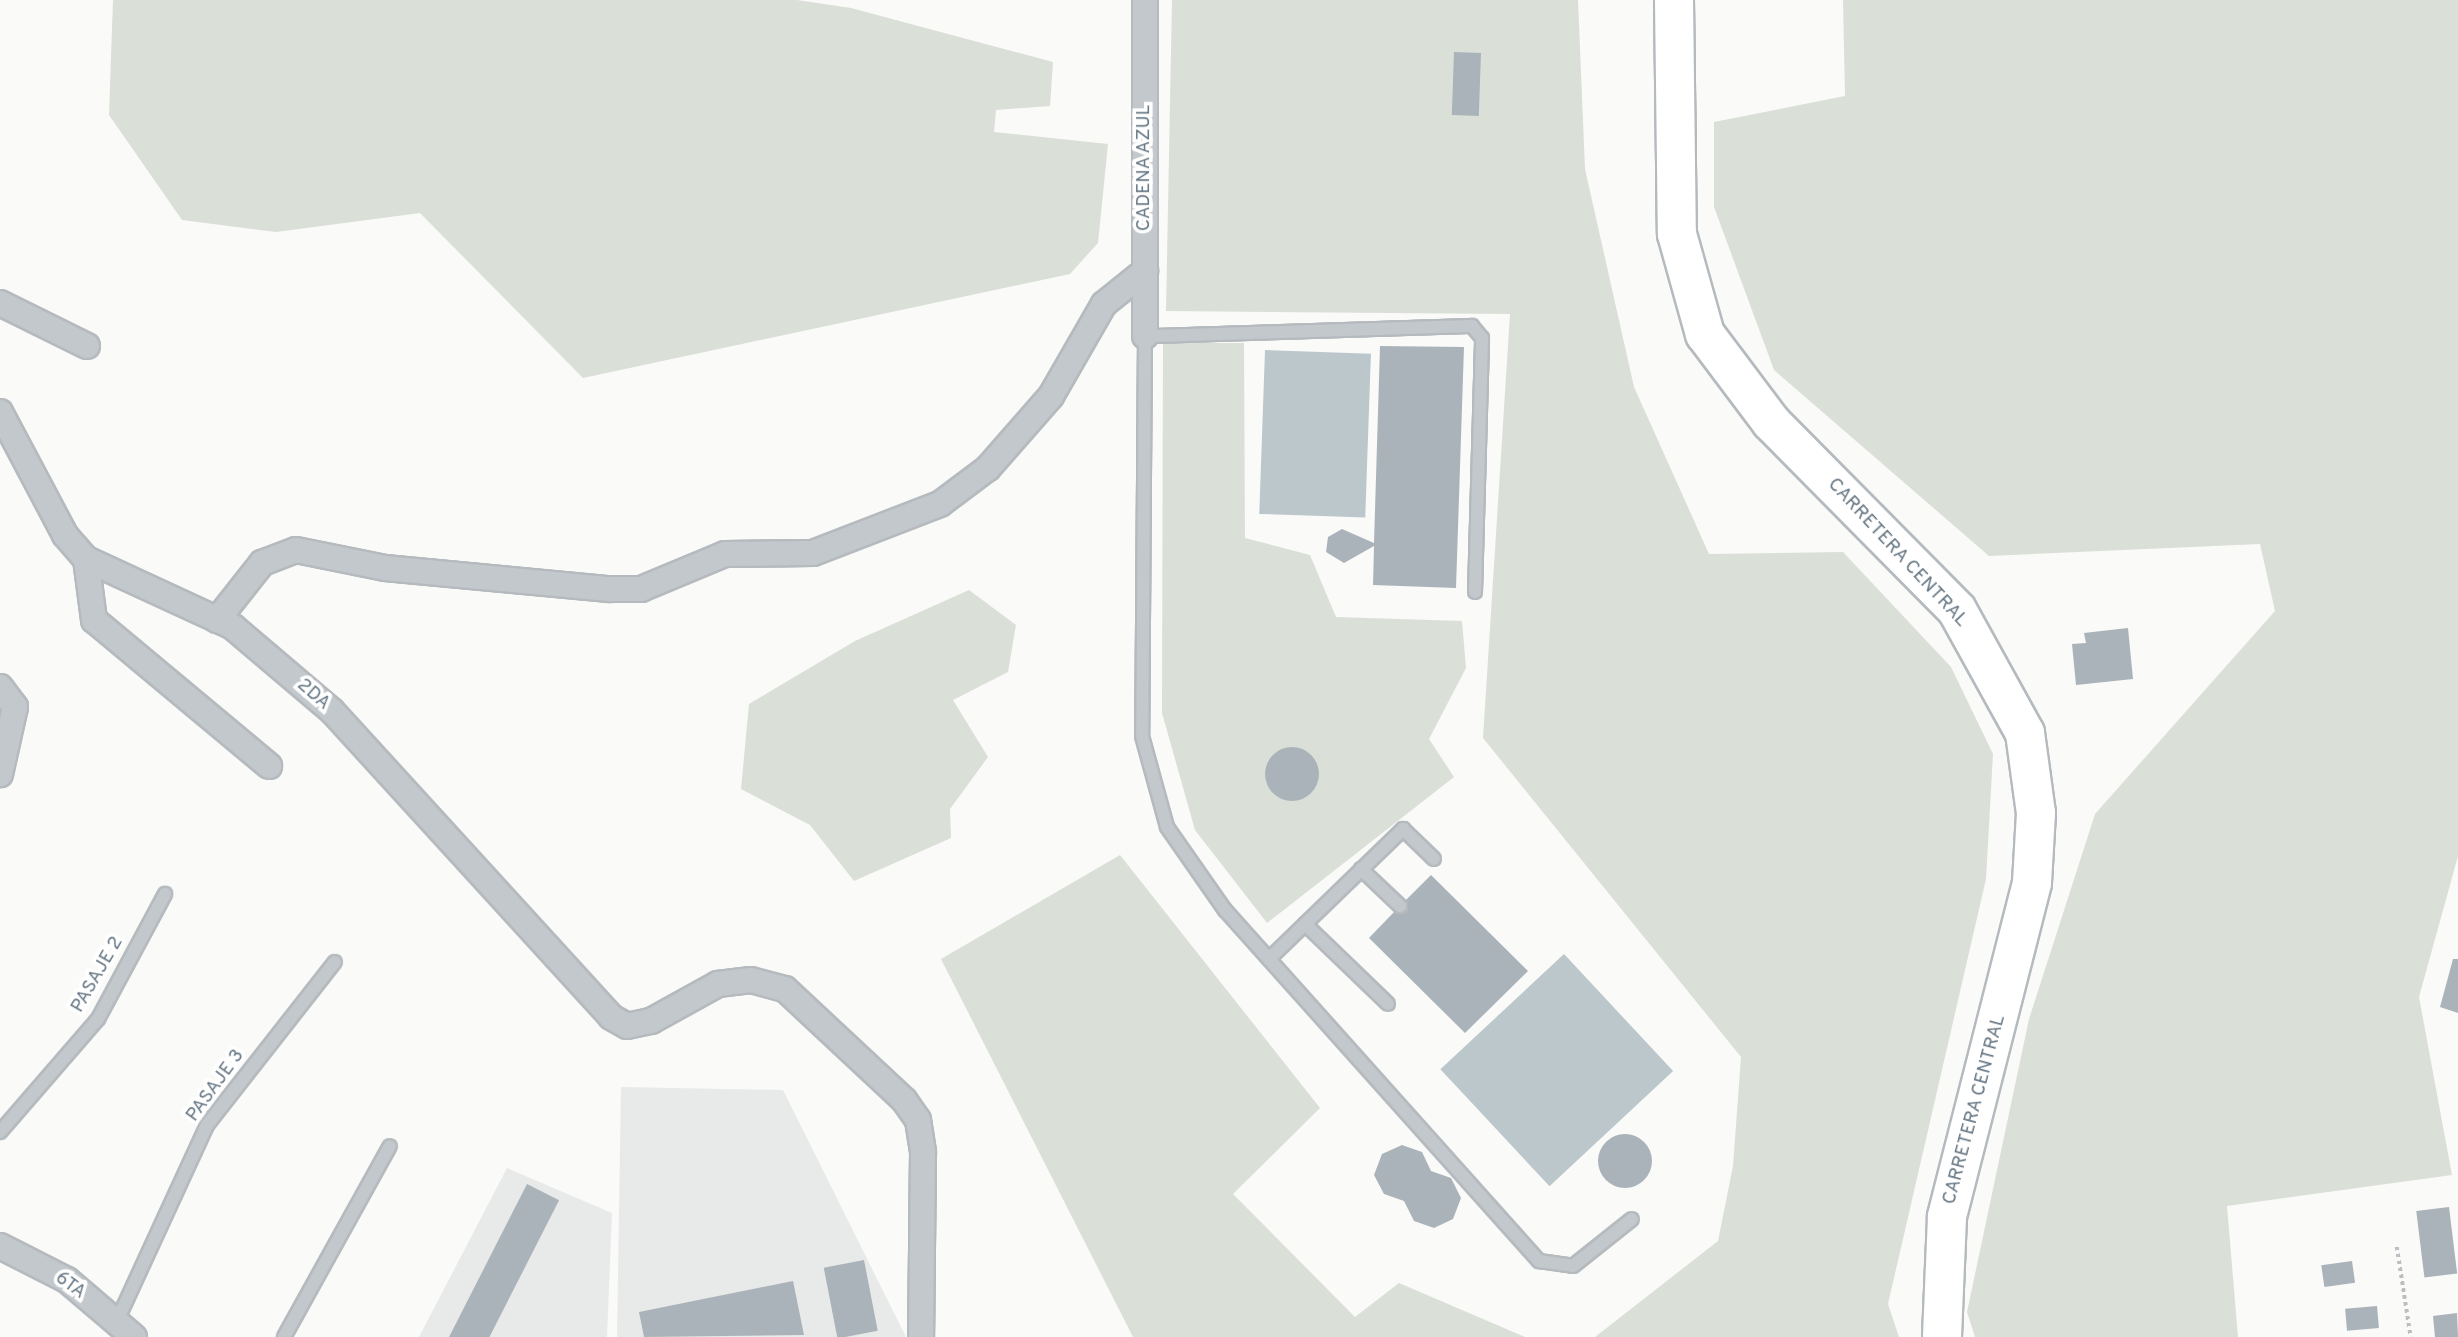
<!DOCTYPE html>
<html>
<head>
<meta charset="utf-8">
<style>
	body { margin:0 }
	#map { position:relative; width:2458px; height:1337px; overflow:hidden; background:#fafaf8; font-family:Overpass,sans-serif }
	div>[style] { position:absolute }
	[style*='--x'] { left:calc(var(--x)*1px); top:calc(var(--y)*1px); width:calc(var(--w)*1px); rotate:calc(var(--a)*1deg) }
	.built>* { inset:0; background:#e8e9e9 }
	.green>* { inset:0; background:#dadfd7 }
	.water>* { inset:0; background:#bbc7cb; transform-origin:0 0 }
	.building>* { inset:0; background:#aab3b9; transform-origin:0 0 }
	.round { border-radius:50% }
	.path>* { height:3.5px; margin-top:-1.75px; transform-origin:0; background:repeating-linear-gradient(90deg,#bbbfc2 0 3.5px,transparent 0 7px) }
	.roads { filter:drop-shadow(2px 0 #b5babe) drop-shadow(-2px 0 #b5babe) drop-shadow(0 2px #b5babe) drop-shadow(0 -2px #b5babe) }
	.service>* { height:12px; margin:-6px; padding:0 6px; transform-origin:6px; border-radius:6px; background:#c3c8cc }
	.minor>* { height:24px; margin:-12px; padding:0 12px; transform-origin:12px; border-radius:12px; background:#c3c8cc }
	.primary>* { height:38px; margin:-19px; padding:0 19px; transform-origin:19px; border-radius:19px; background:#fff }
	span { translate:-50% -50%; white-space:nowrap; text-align:center; line-height:1.15; -webkit-text-stroke:7px #fff; paint-order:stroke }
	.street-label { font-size:19px; color:#657683 }
</style>
</head>
<body>
<div id="map">
	<div class="built">
		<div style="clip-path:polygon(621px 1087px,783px 1090px,906px 1337px,617px 1337px)"></div>
		<div style="clip-path:polygon(507px 1168px,612px 1213px,607px 1337px,419px 1337px)"></div>
	</div>
	<div class="green">
		<div style="clip-path:polygon(113px 0,797px 0,851px 8px,1053px 62px,1050px 106px,996px 110px,994px 132px,1108px 144px,1098px 243px,1070px 274px,583px 378px,420px 213px,276px 232px,182px 220px,109px 115px)"></div>
		<div style="clip-path:polygon(1172px 0,1578px 0,1585px 169px,1634px 387px,1709px 554px,1843px 552px,1951px 667px,1993px 754px,1986px 879px,1888px 1304px,1899px 1337px,1595px 1337px,1718px 1241px,1733px 1166px,1741px 1057px,1483px 738px,1510px 314px,1166px 311px)"></div>
		<div style="clip-path:polygon(1843px 0,2458px 0,2458px 856px,2419px 997px,2452px 1175px,2227px 1206px,2238px 1337px,1975px 1337px,1967px 1312px,2029px 1019px,2095px 814px,2275px 611px,2260px 544px,1989px 556px,1774px 370px,1714px 207px,1714px 122px,1845px 96px)"></div>
		<div style="clip-path:polygon(1163px 343px,1244px 343px,1245px 538px,1310px 555px,1336px 617px,1462px 621px,1466px 668px,1429px 739px,1454px 777px,1267px 923px,1195px 830px,1162px 713px)"></div>
		<div style="clip-path:polygon(969px 590px,1016px 625px,1008px 672px,953px 700px,988px 757px,950px 809px,951px 838px,854px 881px,810px 825px,741px 789px,749px 704px,855px 641px)"></div>
		<div style="clip-path:polygon(1120px 855px,1320px 1108px,1233px 1194px,1355px 1317px,1399px 1283px,1525px 1337px,1133px 1337px,941px 959px)"></div>
	</div>
	<div class="water">
		<div style="left:1265px;top:350px;width:106px;height:164px;rotate:2deg"></div>
		<div style="left:1564px;top:954px;width:160px;height:169px;rotate:47deg"></div>
	</div>
	<div class="building">
		<div style="left:1454px;top:52px;width:27px;height:63px;rotate:2deg"></div>
		<div style="clip-path:polygon(1380px 346px,1464px 347px,1456px 588px,1373px 585px,1374px 546px,1344px 563px,1326px 552px,1328px 537px,1342px 529px,1374px 543px)"></div>
		<div style="clip-path:polygon(2128px 628px,2133px 679px,2076px 685px,2072px 644px,2086px 643px,2084px 633px)"></div>
		<div class="round" style="left:1265px;top:747px;width:54px;height:54px"></div>
		<div style="clip-path:polygon(1431px 875px,1528px 971px,1465px 1033px,1369px 938px,1394px 912px,1406px 912px,1406px 900px)"></div>
		<div style="clip-path:polygon(2453px 959px,2458px 959px,2458px 1013px,2440px 1007px)"></div>
		<div class="round" style="left:1598px;top:1134px;width:54px;height:54px"></div>
		<div style="clip-path:polygon(1402px 1145px,1422px 1152px,1431px 1171px,1451px 1178px,1461px 1198px,1453px 1219px,1434px 1228px,1414px 1221px,1404px 1201px,1384px 1194px,1374px 1175px,1382px 1154px)"></div>
		<div style="left:527px;top:1184px;width:36px;height:172px;rotate:27deg"></div>
		<div style="left:2449px;top:1207px;width:67px;height:33px;rotate:83deg"></div>
		<div style="left:864px;top:1260px;width:72px;height:41px;rotate:79deg"></div>
		<div style="left:2352px;top:1261px;width:22px;height:31px;rotate:82deg"></div>
		<div style="clip-path:polygon(793px 1281px,804px 1335px,644px 1337px,639px 1312px)"></div>
		<div style="left:2377px;top:1306px;width:22px;height:32px;rotate:85deg"></div>
		<div style="clip-path:polygon(2457px 1313px,2458px 1337px,2435px 1337px,2433px 1316px)"></div>
	</div>
	<div class="path">
		<div style="--x:2397;--y:1247;--w:91;--a:81.2"></div>
	</div>
	<div class="roads">
		<div class="service">
			<div style="--x:1475;--y:592;--w:254;--a:-88.4"></div>
			<div style="--x:1482;--y:338;--w:16;--a:-130"></div>
			<div style="--x:1472;--y:326;--w:327;--a:178.2"></div>
			<div style="--x:1145;--y:336;--w:400;--a:90.4"></div>
			<div style="--x:1142;--y:736;--w:94;--a:74.6"></div>
			<div style="--x:1167;--y:827;--w:101;--a:55.1"></div>
			<div style="--x:1225;--y:910;--w:471;--a:48.2"></div>
			<div style="--x:1539;--y:1261;--w:34;--a:8"></div>
			<div style="--x:1573;--y:1266;--w:75;--a:-38.5"></div>
			<div style="--x:1361;--y:869;--w:54;--a:43.5"></div>
			<div style="--x:1305;--y:924;--w:115;--a:43.9"></div>
			<div style="--x:1269;--y:959;--w:187;--a:-44.1"></div>
			<div style="--x:1403;--y:829;--w:43;--a:44.1"></div>
			<div style="--x:0;--y:1132;--w:150;--a:-49.1"></div>
			<div style="--x:98;--y:1019;--w:142;--a:-61.8"></div>
			<div style="--x:116;--y:1323;--w:218;--a:-65.3"></div>
			<div style="--x:207;--y:1125;--w:207;--a:-51.9"></div>
			<div style="--x:284;--y:1337;--w:218;--a:-61"></div>
		</div>
		<div class="minor">
			<div style="--x:0;--y:303;--w:97;--a:26.3"></div>
			<div style="--x:1145;--y:336;--w:336;--a:-90"></div>
			<div style="--x:0;--y:412;--w:139;--a:62.1"></div>
			<div style="--x:65;--y:535;--w:32;--a:49"></div>
			<div style="--x:86;--y:559;--w:162;--a:24.8"></div>
			<div style="--x:233;--y:627;--w:130;--a:40.3"></div>
			<div style="--x:332;--y:711;--w:414;--a:47.6"></div>
			<div style="--x:611;--y:1017;--w:18;--a:29"></div>
			<div style="--x:627;--y:1026;--w:25;--a:-12"></div>
			<div style="--x:651;--y:1021;--w:77;--a:-28.9"></div>
			<div style="--x:718;--y:984;--w:33;--a:-7"></div>
			<div style="--x:751;--y:980;--w:35;--a:15"></div>
			<div style="--x:785;--y:989;--w:163;--a:43"></div>
			<div style="--x:904;--y:1100;--w:24;--a:55"></div>
			<div style="--x:918;--y:1120;--w:33;--a:81"></div>
			<div style="--x:923;--y:1153;--w:184;--a:90.6"></div>
			<div style="--x:86;--y:559;--w:62;--a:82.5"></div>
			<div style="--x:94;--y:620;--w:228;--a:39.8"></div>
			<div style="--x:217;--y:620;--w:73;--a:-51.7"></div>
			<div style="--x:262;--y:563;--w:36;--a:-21"></div>
			<div style="--x:296;--y:550;--w:91;--a:11.4"></div>
			<div style="--x:385;--y:568;--w:225;--a:5.4"></div>
			<div style="--x:609;--y:589;--w:32;--a:0"></div>
			<div style="--x:641;--y:589;--w:91;--a:-22.6"></div>
			<div style="--x:725;--y:554;--w:88;--a:-0.7"></div>
			<div style="--x:813;--y:553;--w:136;--a:-21.1"></div>
			<div style="--x:940;--y:504;--w:60;--a:-36.9"></div>
			<div style="--x:988;--y:468;--w:96;--a:-48.8"></div>
			<div style="--x:1051;--y:396;--w:106;--a:-60.1"></div>
			<div style="--x:1104;--y:304;--w:53;--a:-38.8"></div>
			<div style="--x:0;--y:687;--w:25;--a:53"></div>
			<div style="--x:15;--y:707;--w:69;--a:102.6"></div>
			<div style="--x:0;--y:1246;--w:75;--a:26.9"></div>
			<div style="--x:67;--y:1280;--w:88;--a:40.4"></div>
		</div>
		<div class="primary">
			<div style="--x:1674;--y:0;--w:234;--a:89.3"></div>
			<div style="--x:1677;--y:234;--w:104;--a:74.4"></div>
			<div style="--x:1705;--y:334;--w:110;--a:53.1"></div>
			<div style="--x:1771;--y:422;--w:264;--a:45.3"></div>
			<div style="--x:1957;--y:610;--w:141;--a:61.1"></div>
			<div style="--x:2025;--y:733;--w:81;--a:82.2"></div>
			<div style="--x:2036;--y:813;--w:70;--a:93.3"></div>
			<div style="--x:2032;--y:883;--w:345;--a:104.3"></div>
			<div style="--x:1947;--y:1217;--w:120;--a:92.4"></div>
		</div>
	</div>
	<div class="street-label">
		<span style="left:1145px;top:168px;rotate:-90deg">CADENA AZUL</span>
		<span style="left:1897px;top:553px;rotate:47deg">CARRETERA CENTRAL</span>
		<span style="left:313px;top:695px;rotate:41deg">2DA</span>
		<span style="left:98px;top:975px;rotate:-60deg">PASAJE 2</span>
		<span style="left:216px;top:1086px;rotate:-54deg">PASAJE 3</span>
		<span style="left:1975px;top:1110px;rotate:-75deg">CARRETERA CENTRAL</span>
		<span style="left:70px;top:1286px;rotate:36deg">6TA</span>
	</div>
</div>
</body>
</html>
